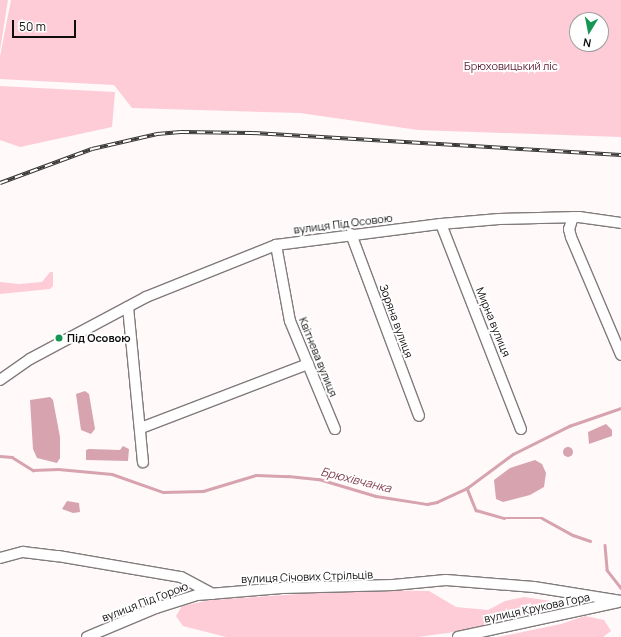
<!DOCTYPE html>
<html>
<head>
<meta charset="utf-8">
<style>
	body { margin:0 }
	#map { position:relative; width:621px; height:637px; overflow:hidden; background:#fff9fa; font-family:Manrope,sans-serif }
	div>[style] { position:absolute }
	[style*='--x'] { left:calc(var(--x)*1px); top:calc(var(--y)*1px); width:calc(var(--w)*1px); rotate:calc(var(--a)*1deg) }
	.green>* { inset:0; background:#feccd6 }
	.water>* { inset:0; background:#d7a3af }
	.round { border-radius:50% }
	.stream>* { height:2.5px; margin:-1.25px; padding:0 1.25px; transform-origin:1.25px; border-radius:1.25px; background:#d7a3af }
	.roads { filter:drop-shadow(1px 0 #817b7c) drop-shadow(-1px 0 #817b7c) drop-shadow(0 1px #817b7c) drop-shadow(0 -1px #817b7c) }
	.minor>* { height:10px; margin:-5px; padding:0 5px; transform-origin:5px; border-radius:5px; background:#fff }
	.rail>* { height:4px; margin-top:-2px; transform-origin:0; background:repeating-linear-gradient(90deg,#fff 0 8px,#3a3738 0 16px); box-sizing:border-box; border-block:1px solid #3a3738 }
	.dots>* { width:11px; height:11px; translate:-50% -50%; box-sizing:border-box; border:2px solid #fff; border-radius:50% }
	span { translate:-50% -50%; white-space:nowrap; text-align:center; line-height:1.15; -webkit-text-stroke:3.5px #fff; paint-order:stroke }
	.park-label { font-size:11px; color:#5b1c31 }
	.street-label { font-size:11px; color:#0f0d0e }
	.poi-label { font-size:11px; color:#0f0d0e; font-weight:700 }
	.left { translate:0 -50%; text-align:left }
	.water-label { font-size:12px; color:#823f52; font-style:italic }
	.north { position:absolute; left:569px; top:12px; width:40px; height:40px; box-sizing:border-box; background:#fff; border:1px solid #9f9e9f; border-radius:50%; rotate:190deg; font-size:11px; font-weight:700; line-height:16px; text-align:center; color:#0f0d0e }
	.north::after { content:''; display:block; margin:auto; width:14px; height:18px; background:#169654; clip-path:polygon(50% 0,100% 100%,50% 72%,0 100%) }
	.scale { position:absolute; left:12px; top:20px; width:64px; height:18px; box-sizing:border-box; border:2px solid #0f0d0e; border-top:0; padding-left:5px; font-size:12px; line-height:14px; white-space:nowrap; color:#0f0d0e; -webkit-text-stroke:3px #fff; paint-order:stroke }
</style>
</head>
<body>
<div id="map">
	<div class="green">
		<div style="clip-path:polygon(0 0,8px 0,0 50px)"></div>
		<div style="clip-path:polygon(evenodd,11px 0,621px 0,621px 137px,418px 130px,300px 113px,132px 108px,114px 85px,0 79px,0 56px,11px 0,577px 20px,601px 20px,601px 44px,577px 44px,577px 20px)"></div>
		<div style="clip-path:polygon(0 86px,115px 92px,112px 127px,20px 147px,0 140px)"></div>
		<div style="clip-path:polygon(50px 272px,53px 272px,53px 286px,50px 289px,0 294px,0 282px,19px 284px,42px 282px)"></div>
		<div style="clip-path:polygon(360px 590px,429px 591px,456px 607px,488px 610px,505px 601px,524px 597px,565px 603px,562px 610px,462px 631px,418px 637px,226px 637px,183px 626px,176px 616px,182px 606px,210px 600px)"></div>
		<div style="clip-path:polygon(585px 616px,604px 620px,611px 631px,603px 637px,498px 637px,561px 624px)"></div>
	</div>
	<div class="water">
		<div style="clip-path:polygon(85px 391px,89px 394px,95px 429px,91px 434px,81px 430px,76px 394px)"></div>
		<div style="clip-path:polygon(50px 397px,53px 400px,60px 437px,60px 458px,57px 463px,37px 458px,33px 449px,30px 400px)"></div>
		<div style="clip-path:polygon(606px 424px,612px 430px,612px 436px,589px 444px,588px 432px)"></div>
		<div style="clip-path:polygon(123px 446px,129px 449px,128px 461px,86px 460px,86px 450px,89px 449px,120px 450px)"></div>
		<div class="round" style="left:563px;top:447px;width:10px;height:10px"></div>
		<div style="clip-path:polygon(535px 460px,542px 464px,546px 473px,544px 487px,530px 495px,503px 502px,496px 499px,494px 480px,510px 468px)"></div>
		<div style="clip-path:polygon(67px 501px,79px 503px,80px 512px,73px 513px,62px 509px)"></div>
	</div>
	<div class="stream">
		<div style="--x:0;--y:456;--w:12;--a:5"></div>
		<div style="--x:12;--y:457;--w:25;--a:32"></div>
		<div style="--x:33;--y:470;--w:25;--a:-2"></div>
		<div style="--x:58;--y:469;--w:54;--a:5.3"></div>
		<div style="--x:112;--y:474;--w:54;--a:19.4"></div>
		<div style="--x:163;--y:492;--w:40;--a:-1.4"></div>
		<div style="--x:203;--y:491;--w:55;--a:-16.8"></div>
		<div style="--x:256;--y:475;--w:32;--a:2"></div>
		<div style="--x:288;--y:476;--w:31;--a:6"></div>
		<div style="--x:319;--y:479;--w:59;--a:16.6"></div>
		<div style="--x:376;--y:496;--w:52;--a:8.9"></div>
		<div style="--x:427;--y:504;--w:10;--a:-11"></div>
		<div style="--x:437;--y:502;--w:33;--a:-25"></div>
		<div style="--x:467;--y:488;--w:57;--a:-36.5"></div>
		<div style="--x:513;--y:454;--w:63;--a:-26.6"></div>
		<div style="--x:569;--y:426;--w:55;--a:-19.1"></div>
		<div style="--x:467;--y:488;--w:24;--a:68"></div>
		<div style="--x:476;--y:510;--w:29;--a:16"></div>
		<div style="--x:504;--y:518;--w:38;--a:0"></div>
		<div style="--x:542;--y:518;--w:35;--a:29"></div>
		<div style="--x:573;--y:535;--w:18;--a:19"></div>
		<div style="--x:605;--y:545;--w:25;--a:85"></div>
		<div style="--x:607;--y:570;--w:23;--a:52"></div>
	</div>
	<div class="roads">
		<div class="minor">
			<div style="--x:573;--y:217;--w:13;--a:108"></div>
			<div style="--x:569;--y:229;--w:8;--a:76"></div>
			<div style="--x:571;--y:237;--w:128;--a:67"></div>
			<div style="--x:441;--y:224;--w:220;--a:68.7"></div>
			<div style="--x:351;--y:234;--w:194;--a:69.5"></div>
			<div style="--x:276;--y:245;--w:77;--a:79.6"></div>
			<div style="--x:290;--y:321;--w:117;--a:67.4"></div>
			<div style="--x:128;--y:307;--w:156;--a:84.5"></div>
			<div style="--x:0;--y:380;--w:37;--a:-35"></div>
			<div style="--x:30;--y:359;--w:132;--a:-28.1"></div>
			<div style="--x:146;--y:297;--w:140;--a:-21.8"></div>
			<div style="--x:276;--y:245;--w:166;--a:-7.3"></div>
			<div style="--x:441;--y:224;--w:58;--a:-4.9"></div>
			<div style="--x:499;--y:219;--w:80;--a:-1.4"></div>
			<div style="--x:579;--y:217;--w:42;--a:8.1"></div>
			<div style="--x:141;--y:428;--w:179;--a:-21"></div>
			<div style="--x:0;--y:558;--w:24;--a:-15"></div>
			<div style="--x:23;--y:552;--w:35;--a:7"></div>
			<div style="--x:58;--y:556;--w:125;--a:9.7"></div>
			<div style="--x:181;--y:577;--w:36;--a:28"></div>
			<div style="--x:87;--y:637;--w:75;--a:-22.8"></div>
			<div style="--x:156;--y:608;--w:43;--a:-17.6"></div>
			<div style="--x:197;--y:595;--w:85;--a:-4.7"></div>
			<div style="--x:282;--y:588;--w:111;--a:-1.5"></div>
			<div style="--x:393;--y:585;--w:53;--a:-5.4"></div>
			<div style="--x:446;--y:580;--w:88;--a:4.5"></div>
			<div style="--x:534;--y:587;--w:88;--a:9.1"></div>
			<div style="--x:458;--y:637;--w:164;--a:-12.3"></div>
		</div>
	</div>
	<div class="rail">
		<div style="--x:0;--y:183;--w:98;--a:-20.3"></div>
		<div style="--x:92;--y:149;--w:67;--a:-13"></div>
		<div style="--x:157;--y:134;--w:24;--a:-5"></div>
		<div style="--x:181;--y:132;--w:71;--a:0.8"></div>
		<div style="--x:252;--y:133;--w:370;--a:3.4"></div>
	</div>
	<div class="dots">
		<div style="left:59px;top:338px;background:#169654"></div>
	</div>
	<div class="park-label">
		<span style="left:511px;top:66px">Брюховицький ліс</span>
	</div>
	<div class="street-label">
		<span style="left:343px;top:224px;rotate:-7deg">вулиця Під Осовою</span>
		<span style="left:396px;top:321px;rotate:70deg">Зоряна вулиця</span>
		<span style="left:493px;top:322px;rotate:68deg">Мирна вулиця</span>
		<span style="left:318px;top:357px;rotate:68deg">Квітнева вулиця</span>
		<span style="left:307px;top:577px;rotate:-2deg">вулиця Січових Стрільців</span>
		<span style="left:145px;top:602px;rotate:-21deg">вулиця Під Горою</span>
		<span style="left:537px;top:608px;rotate:-12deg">вулиця Крукова Гора</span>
	</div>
	<div class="poi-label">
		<span class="left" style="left:67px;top:338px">Під Осовою</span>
	</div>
	<div class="water-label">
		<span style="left:356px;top:480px;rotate:14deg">Брюхівчанка</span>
	</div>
	<div class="north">N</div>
	<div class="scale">50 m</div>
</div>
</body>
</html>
